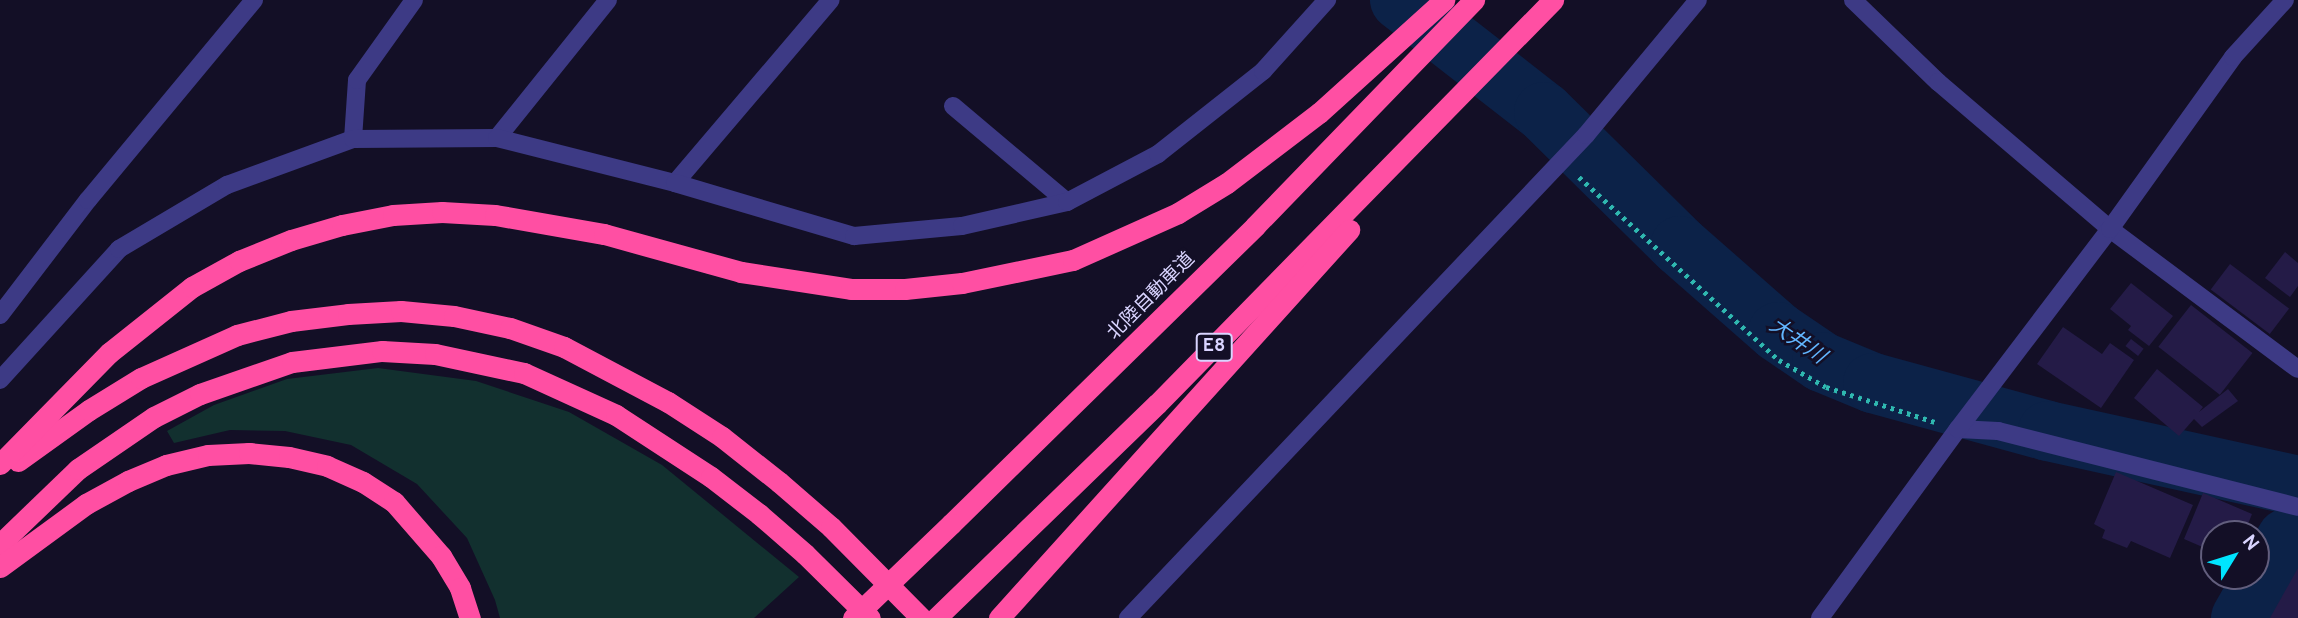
<!DOCTYPE html>
<html>
<head>
<meta charset="utf-8">
<style>
	body { margin:0 }
	#map { position:relative; width:2298px; height:618px; overflow:hidden; background:#130f26; font-family:Overpass,"Noto Sans JP",sans-serif }
	div>[style] { position:absolute }
	[style*='--x'] { left:calc(var(--x)*1px); top:calc(var(--y)*1px); width:calc(var(--w)*1px); rotate:calc(var(--a)*1deg) }
	.green>* { inset:0; background:#12302f }
	.river>* { height:60px; margin:-30px; padding:0 30px; transform-origin:30px; border-radius:30px; background:#0c2248 }
	.building>* { inset:0; background:#241b47; transform-origin:0 0 }
	.path>* { height:4.5px; margin-top:-2.25px; transform-origin:0; background:repeating-linear-gradient(90deg,#2fb8b0 0 3.5px,transparent 0 8.5px) }
	.minor>* { height:18px; margin:-9px; padding:0 9px; transform-origin:9px; border-radius:9px; background:#3d3a85 }
	.motorway>* { height:21px; margin:-10.5px; padding:0 10.5px; transform-origin:10.5px; border-radius:10.5px; background:#ff4fa3 }
	.motorway-bridge>* { height:21px; margin:-10.5px; padding:0 10.5px; transform-origin:10.5px; border-radius:10.5px; background:#ff4fa3 }
	span { translate:-50% -50%; white-space:nowrap; text-align:center; line-height:1.15; -webkit-text-stroke:5px #130f26; paint-order:stroke }
	.shield-label span { padding:2px 5px; background:#130f26; border:2px solid; border-radius:5px; -webkit-text-stroke-width:0 }
	.shield-label { font-size:18px; color:#d9d4ff; font-weight:700 }
	.street-label { font-size:19px; color:#d9d4ff }
	.water-label { font-size:21px; color:#62b6ff; font-style:italic }
	.north { position:absolute; left:2200px; top:520px; width:70px; height:70px; box-sizing:border-box; background:#130f26; border:2px solid #625e7d; border-radius:50%; rotate:52deg; font-size:19px; font-weight:700; line-height:28px; text-align:center; color:#d9d4ff }
	.north::after { content:''; display:block; margin:auto; width:24px; height:32px; background:#00e5ff; clip-path:polygon(50% 0,100% 100%,50% 72%,0 100%) }
</style>
</head>
<body>
<div id="map">
	<div class="green">
		<div style="clip-path:polygon(378px 368px,476px 381px,569px 412px,662px 465px,799px 577px,754px 618px,500px 618px,495px 600px,467px 538px,417px 484px,351px 445px,285px 431px,230px 430px,174px 443px,167px 431px,214px 405px,287px 379px)"></div>
	</div>
	<div class="river">
		<div style="--x:1400;--y:0;--w:182;--a:37.9"></div>
		<div style="--x:1544;--y:112;--w:191;--a:44.6"></div>
		<div style="--x:1680;--y:246;--w:130;--a:41.3"></div>
		<div style="--x:1778;--y:332;--w:53;--a:34.3"></div>
		<div style="--x:1822;--y:362;--w:55;--a:22.4"></div>
		<div style="--x:1873;--y:383;--w:181;--a:15.3"></div>
		<div style="--x:2048;--y:431;--w:256;--a:12.4"></div>
		<div style="--x:2241;--y:618;--w:92;--a:-60.1"></div>
	</div>
	<div class="building">
		<div style="clip-path:polygon(2285px 252px,2298px 263px,2298px 286px,2290px 297px,2265px 278px)"></div>
		<div style="left:2230px;top:264px;width:74px;height:32px;rotate:37deg"></div>
		<div style="clip-path:polygon(2131px 283px,2173px 316px,2149px 346px,2128px 330px,2131px 326px,2110px 309px)"></div>
		<div style="left:2191px;top:305px;width:78px;height:53px;rotate:38deg"></div>
		<div style="clip-path:polygon(2063px 327px,2102px 354px,2110px 343px,2134px 360px,2101px 408px,2037px 364px)"></div>
		<div style="left:2131px;top:339px;width:16px;height:9px;rotate:38deg"></div>
		<div style="clip-path:polygon(2157px 369px,2203px 407px,2199px 412px,2228px 389px,2238px 401px,2202px 427px,2194px 419px,2179px 436px,2134px 398px)"></div>
		<div style="clip-path:polygon(2116px 472px,2193px 505px,2170px 558px,2131px 541px,2127px 548px,2102px 538px,2105px 530px,2094px 524px)"></div>
		<div style="clip-path:polygon(2203px 493px,2252px 514px,2244px 534px,2214px 534px,2214px 552px,2184px 539px)"></div>
		<div style="clip-path:polygon(2298px 568px,2298px 618px,2270px 618px)"></div>
	</div>
	<div class="path">
		<div style="--x:1579;--y:177;--w:271;--a:42.5"></div>
		<div style="--x:1779;--y:360;--w:54;--a:29.9"></div>
		<div style="--x:1826;--y:387;--w:114;--a:17.8"></div>
	</div>
	<div class="minor">
		<div style="--x:1853;--y:0;--w:118;--a:44"></div>
		<div style="--x:1938;--y:82;--w:226;--a:40.5"></div>
		<div style="--x:2110;--y:229;--w:234;--a:36.7"></div>
		<div style="--x:953;--y:106;--w:149;--a:40.1"></div>
		<div style="--x:497;--y:138;--w:177;--a:-51.2"></div>
		<div style="--x:353;--y:139;--w:59;--a:-86.1"></div>
		<div style="--x:357;--y:80;--w:98;--a:-54.5"></div>
		<div style="--x:675;--y:183;--w:240;--a:-49.6"></div>
		<div style="--x:0;--y:315;--w:145;--a:-52.6"></div>
		<div style="--x:88;--y:200;--w:260;--a:-50.3"></div>
		<div style="--x:0;--y:380;--w:177;--a:-47.7"></div>
		<div style="--x:119;--y:249;--w:126;--a:-30.7"></div>
		<div style="--x:227;--y:185;--w:134;--a:-20.1"></div>
		<div style="--x:353;--y:139;--w:144;--a:-0.4"></div>
		<div style="--x:497;--y:138;--w:184;--a:14.2"></div>
		<div style="--x:675;--y:183;--w:187;--a:16.5"></div>
		<div style="--x:854;--y:236;--w:108;--a:-5.3"></div>
		<div style="--x:962;--y:226;--w:108;--a:-12.9"></div>
		<div style="--x:1067;--y:202;--w:103;--a:-27.8"></div>
		<div style="--x:1158;--y:154;--w:134;--a:-38.3"></div>
		<div style="--x:1263;--y:71;--w:96;--a:-48"></div>
		<div style="--x:1958;--y:429;--w:40;--a:2.9"></div>
		<div style="--x:1998;--y:431;--w:309;--a:14.2"></div>
		<div style="--x:1128;--y:618;--w:666;--a:-46.52"></div>
		<div style="--x:1586;--y:135;--w:175;--a:-50.3"></div>
		<div style="--x:1820;--y:618;--w:234;--a:-53.9"></div>
		<div style="--x:1958;--y:429;--w:251;--a:-52.8"></div>
		<div style="--x:2110;--y:229;--w:211;--a:-54.4"></div>
		<div style="--x:2233;--y:57;--w:77;--a:-47.6"></div>
	</div>
	<div class="motorway">
		<div style="--x:18;--y:461;--w:87;--a:-35.7"></div>
		<div style="--x:89;--y:410;--w:61;--a:-31.6"></div>
		<div style="--x:141;--y:378;--w:105;--a:-24.1"></div>
		<div style="--x:237;--y:335;--w:56;--a:-14.5"></div>
		<div style="--x:291;--y:321;--w:57;--a:-7"></div>
		<div style="--x:348;--y:314;--w:53;--a:-3.2"></div>
		<div style="--x:401;--y:311;--w:53;--a:5.4"></div>
		<div style="--x:454;--y:316;--w:57;--a:12.1"></div>
		<div style="--x:510;--y:328;--w:57;--a:19.4"></div>
		<div style="--x:564;--y:347;--w:118;--a:27.9"></div>
		<div style="--x:668;--y:402;--w:64;--a:32.9"></div>
		<div style="--x:722;--y:437;--w:73;--a:38.3"></div>
		<div style="--x:779;--y:482;--w:69;--a:40.9"></div>
		<div style="--x:831;--y:527;--w:128;--a:45.3"></div>
		<div style="--x:0;--y:464;--w:156;--a:-45.5"></div>
		<div style="--x:109;--y:353;--w:106;--a:-38.5"></div>
		<div style="--x:192;--y:287;--w:54;--a:-29"></div>
		<div style="--x:239;--y:261;--w:56;--a:-22"></div>
		<div style="--x:291;--y:240;--w:53;--a:-16.4"></div>
		<div style="--x:342;--y:225;--w:52;--a:-11.1"></div>
		<div style="--x:393;--y:215;--w:49;--a:-3.5"></div>
		<div style="--x:442;--y:212;--w:53;--a:3.2"></div>
		<div style="--x:495;--y:215;--w:111;--a:9.9"></div>
		<div style="--x:604;--y:234;--w:142;--a:15.5"></div>
		<div style="--x:741;--y:272;--w:111;--a:8.8"></div>
		<div style="--x:851;--y:289;--w:54;--a:0"></div>
		<div style="--x:905;--y:289;--w:57;--a:-6"></div>
		<div style="--x:962;--y:283;--w:113;--a:-11.7"></div>
		<div style="--x:1073;--y:260;--w:115;--a:-24.1"></div>
		<div style="--x:1178;--y:213;--w:57;--a:-31.5"></div>
		<div style="--x:1227;--y:183;--w:116;--a:-37.3"></div>
		<div style="--x:1319;--y:113;--w:169;--a:-42.1"></div>
		<div style="--x:951;--y:524;--w:426;--a:-44.4"></div>
		<div style="--x:1255;--y:226;--w:315;--a:-45.9"></div>
		<div style="--x:0;--y:544;--w:108;--a:-43.9"></div>
		<div style="--x:78;--y:469;--w:92;--a:-34.4"></div>
		<div style="--x:154;--y:417;--w:51;--a:-26.6"></div>
		<div style="--x:200;--y:394;--w:97;--a:-19.2"></div>
		<div style="--x:292;--y:362;--w:91;--a:-7"></div>
		<div style="--x:382;--y:351;--w:53;--a:3.2"></div>
		<div style="--x:435;--y:354;--w:91;--a:12.1"></div>
		<div style="--x:524;--y:373;--w:101;--a:24.5"></div>
		<div style="--x:616;--y:415;--w:113;--a:33.1"></div>
		<div style="--x:711;--y:477;--w:61;--a:37.6"></div>
		<div style="--x:759;--y:514;--w:61;--a:41"></div>
		<div style="--x:805;--y:554;--w:91;--a:44.6"></div>
		<div style="--x:0;--y:567;--w:107;--a:-36.2"></div>
		<div style="--x:86;--y:504;--w:48;--a:-28.7"></div>
		<div style="--x:128;--y:481;--w:41;--a:-22.8"></div>
		<div style="--x:166;--y:465;--w:43;--a:-13.4"></div>
		<div style="--x:208;--y:455;--w:41;--a:-2.8"></div>
		<div style="--x:249;--y:453;--w:40;--a:5.7"></div>
		<div style="--x:289;--y:457;--w:39;--a:13"></div>
		<div style="--x:327;--y:466;--w:39;--a:24"></div>
		<div style="--x:363;--y:482;--w:37;--a:33"></div>
		<div style="--x:394;--y:502;--w:72;--a:49"></div>
		<div style="--x:441;--y:556;--w:37;--a:59"></div>
		<div style="--x:460;--y:588;--w:32;--a:72"></div>
		<div style="--x:936;--y:618;--w:308;--a:-44.1"></div>
		<div style="--x:1157;--y:404;--w:566;--a:-45.57"></div>
		<div style="--x:999;--y:618;--w:523;--a:-47.95"></div>
	</div>
	<div class="motorway-bridge">
		<div style="--x:853;--y:618;--w:136;--a:-43.8"></div>
	</div>
	<div class="shield-label">
		<span style="left:1214px;top:347px">E8</span>
	</div>
	<div class="street-label">
		<span style="left:1152px;top:297px;rotate:-45deg">北陸自動車道</span>
	</div>
	<div class="water-label">
		<span style="left:1797px;top:342px;rotate:35deg">大井川</span>
	</div>
	<div class="north">N</div>
</div>
</body>
</html>
